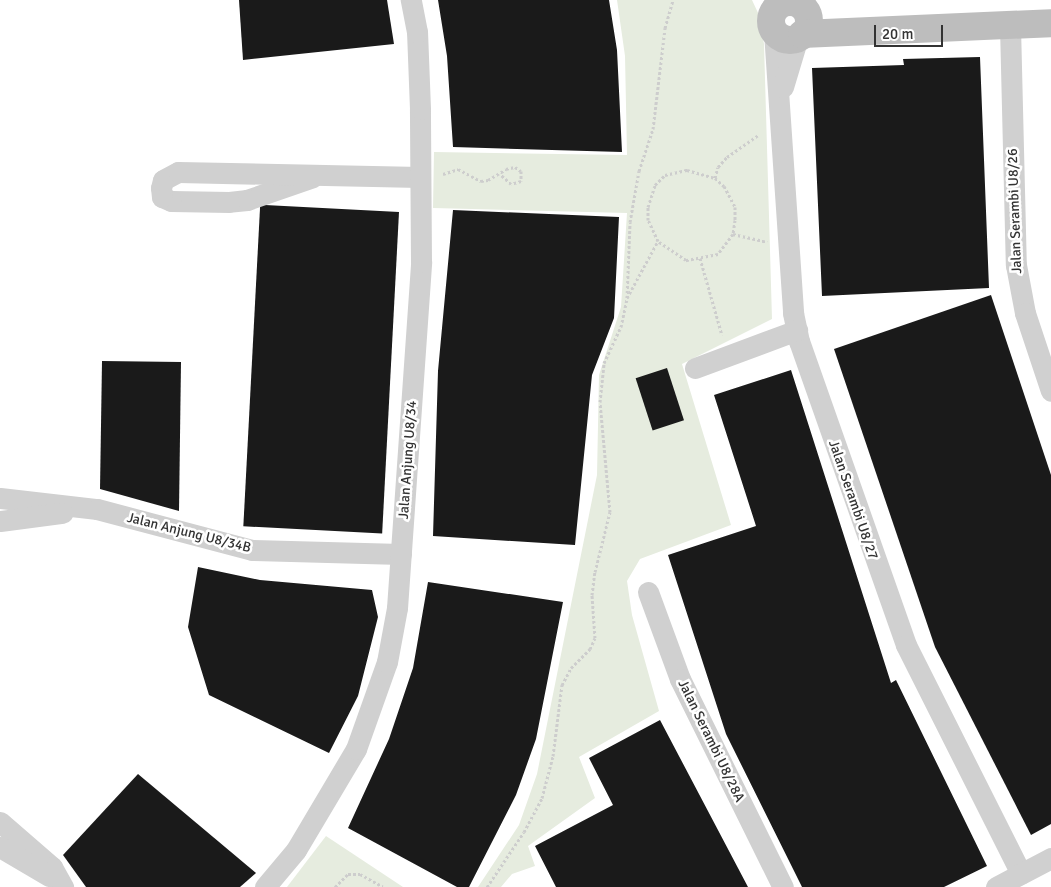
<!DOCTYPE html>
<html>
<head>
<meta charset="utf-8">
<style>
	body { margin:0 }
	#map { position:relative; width:1051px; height:887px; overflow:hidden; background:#fff; font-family:Signika,sans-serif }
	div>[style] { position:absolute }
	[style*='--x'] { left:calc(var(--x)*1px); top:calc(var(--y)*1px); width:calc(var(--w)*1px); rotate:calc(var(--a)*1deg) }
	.green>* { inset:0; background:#e6ecdf }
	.building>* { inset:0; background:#1a1a1a; transform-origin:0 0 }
	.path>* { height:3px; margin-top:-1.5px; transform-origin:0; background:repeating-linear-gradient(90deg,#cdcdcd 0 2.5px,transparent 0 5px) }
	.street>* { height:21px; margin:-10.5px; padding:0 10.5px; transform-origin:10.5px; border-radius:10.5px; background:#d0d0d0 }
	.secondary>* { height:28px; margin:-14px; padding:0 14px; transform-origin:14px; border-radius:14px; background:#bdbdbd }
	.secondary>.ring { margin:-14px; padding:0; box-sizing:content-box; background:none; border:28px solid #bdbdbd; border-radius:50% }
	span { translate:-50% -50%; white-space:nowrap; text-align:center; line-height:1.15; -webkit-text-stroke:5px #fff; paint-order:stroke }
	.street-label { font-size:14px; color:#333 }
	.scale { position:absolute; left:874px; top:25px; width:69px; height:22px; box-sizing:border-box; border:2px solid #333; border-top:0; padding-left:6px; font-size:15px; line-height:18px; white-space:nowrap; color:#333; -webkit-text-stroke:4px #fff; paint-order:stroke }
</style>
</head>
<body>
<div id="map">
	<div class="green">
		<div style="clip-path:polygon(617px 0,752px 0,759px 15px,764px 44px,772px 319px,682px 364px,731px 525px,640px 559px,627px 581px,632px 615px,659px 711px,579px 757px,595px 798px,528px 846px,535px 866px,512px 874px,501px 887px,478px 887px,519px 825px,537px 774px,597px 475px,599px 375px,621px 307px,627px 213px,433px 208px,434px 152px,627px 155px,625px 56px)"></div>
		<div style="clip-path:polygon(326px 836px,403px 887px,287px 887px)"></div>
	</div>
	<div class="building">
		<div style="clip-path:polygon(239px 0,387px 0,394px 44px,243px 60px)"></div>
		<div style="clip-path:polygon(438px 0,609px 0,617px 50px,622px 152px,453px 147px,447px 56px)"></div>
		<div style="clip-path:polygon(980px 57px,989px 288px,822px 296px,812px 68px,904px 65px,903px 59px)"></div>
		<div style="clip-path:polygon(453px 210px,619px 217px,614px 318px,592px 375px,575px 545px,433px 536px,438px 371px)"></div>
		<div style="left:399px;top:212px;width:322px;height:139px;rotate:93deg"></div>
		<div style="clip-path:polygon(991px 295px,1051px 475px,1051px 824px,1031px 835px,935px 647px,834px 349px)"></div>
		<div style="clip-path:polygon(102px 361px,181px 362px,179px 511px,100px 489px)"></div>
		<div style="left:667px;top:368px;width:55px;height:33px;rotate:72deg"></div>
		<div style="clip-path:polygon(791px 370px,891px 683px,896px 680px,987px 866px,944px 887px,802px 887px,726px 734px,668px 555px,756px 526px,714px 395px)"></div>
		<div style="clip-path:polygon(198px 567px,260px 580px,372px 590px,378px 617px,358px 696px,329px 753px,209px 695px,188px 627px)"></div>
		<div style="clip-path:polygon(428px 582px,563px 602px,536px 739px,516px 795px,469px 887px,457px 887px,348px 828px,389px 739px,413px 668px)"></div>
		<div style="clip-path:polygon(660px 720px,748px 887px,556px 887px,535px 846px,613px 805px,589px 758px)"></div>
		<div style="clip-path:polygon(138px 774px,256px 873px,240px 887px,86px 887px,63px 855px)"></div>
	</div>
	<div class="path">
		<div style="--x:687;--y:170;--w:29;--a:16"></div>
		<div style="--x:715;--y:178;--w:12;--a:42"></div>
		<div style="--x:724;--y:186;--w:24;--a:62"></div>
		<div style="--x:735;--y:207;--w:13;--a:90"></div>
		<div style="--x:735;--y:220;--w:14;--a:98"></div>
		<div style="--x:733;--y:234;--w:25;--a:127"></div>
		<div style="--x:718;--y:254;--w:33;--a:169"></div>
		<div style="--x:686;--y:260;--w:34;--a:-146"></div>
		<div style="--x:658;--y:241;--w:23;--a:-115"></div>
		<div style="--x:648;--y:220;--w:13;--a:-90"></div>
		<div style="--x:648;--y:207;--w:23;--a:-72"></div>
		<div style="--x:655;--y:185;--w:14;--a:-45"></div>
		<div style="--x:665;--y:175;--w:23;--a:-13"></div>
		<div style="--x:443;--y:174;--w:16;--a:-18"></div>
		<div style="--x:458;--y:169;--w:26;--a:28"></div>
		<div style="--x:481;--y:181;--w:7;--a:-8"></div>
		<div style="--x:488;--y:180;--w:21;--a:-31"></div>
		<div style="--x:506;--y:169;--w:9;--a:-13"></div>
		<div style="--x:515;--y:167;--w:7;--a:34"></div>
		<div style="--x:521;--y:171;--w:10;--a:90"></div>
		<div style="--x:521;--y:181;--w:10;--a:163"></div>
		<div style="--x:511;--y:184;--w:15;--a:-138"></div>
		<div style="--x:715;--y:178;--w:11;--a:-75"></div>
		<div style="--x:718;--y:167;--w:13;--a:-48"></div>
		<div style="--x:727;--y:157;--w:39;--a:-35"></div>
		<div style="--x:733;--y:234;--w:35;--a:13"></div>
		<div style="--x:700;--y:258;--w:80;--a:74.1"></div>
		<div style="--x:627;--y:298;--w:65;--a:-61.5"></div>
		<div style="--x:335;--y:887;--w:18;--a:-45"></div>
		<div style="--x:348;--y:874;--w:12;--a:0"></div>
		<div style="--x:360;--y:874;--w:26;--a:29"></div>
		<div style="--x:487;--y:887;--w:66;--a:-56.1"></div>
		<div style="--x:524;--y:832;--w:38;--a:-62"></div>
		<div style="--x:542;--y:798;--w:43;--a:-75.3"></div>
		<div style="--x:553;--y:756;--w:72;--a:-82.8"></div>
		<div style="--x:562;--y:685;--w:19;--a:-62"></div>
		<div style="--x:571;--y:668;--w:27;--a:-45"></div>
		<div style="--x:590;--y:649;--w:12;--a:-66"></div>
		<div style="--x:595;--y:638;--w:43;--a:-94"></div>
		<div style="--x:592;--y:595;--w:23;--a:-83"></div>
		<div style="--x:595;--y:572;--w:62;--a:-76"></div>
		<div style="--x:610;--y:512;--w:110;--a:-95.2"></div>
		<div style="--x:600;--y:402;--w:39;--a:-84"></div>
		<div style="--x:604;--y:363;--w:40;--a:-65"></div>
		<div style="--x:621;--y:327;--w:30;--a:-78"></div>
		<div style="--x:627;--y:298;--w:76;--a:-87.7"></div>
		<div style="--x:630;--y:222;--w:52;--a:-80"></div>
		<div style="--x:639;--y:171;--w:44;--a:-71.6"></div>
		<div style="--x:653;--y:129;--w:102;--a:-83.2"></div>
		<div style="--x:665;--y:28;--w:29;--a:-74"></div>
	</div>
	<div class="street">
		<div style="--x:1010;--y:26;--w:239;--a:88.6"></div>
		<div style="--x:1016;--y:265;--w:49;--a:79.4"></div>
		<div style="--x:1025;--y:313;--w:82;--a:71.6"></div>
		<div style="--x:774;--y:32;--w:282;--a:86.1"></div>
		<div style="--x:793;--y:313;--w:29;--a:78"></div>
		<div style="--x:799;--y:341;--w:322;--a:70.6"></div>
		<div style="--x:906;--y:645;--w:256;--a:63.3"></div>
		<div style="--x:783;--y:87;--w:52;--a:-73.3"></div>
		<div style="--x:313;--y:177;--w:70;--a:160.8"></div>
		<div style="--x:247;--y:200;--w:18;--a:174"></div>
		<div style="--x:229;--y:202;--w:58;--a:-179"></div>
		<div style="--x:171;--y:201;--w:10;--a:-156"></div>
		<div style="--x:162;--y:197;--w:9;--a:-96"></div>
		<div style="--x:161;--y:188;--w:8;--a:-76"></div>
		<div style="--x:163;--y:180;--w:17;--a:-28"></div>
		<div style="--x:178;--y:172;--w:242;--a:1.2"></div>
		<div style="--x:695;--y:368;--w:109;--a:-20.4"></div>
		<div style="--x:0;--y:498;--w:98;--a:6.5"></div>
		<div style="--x:97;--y:509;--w:160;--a:14.8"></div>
		<div style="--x:252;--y:550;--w:149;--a:1.5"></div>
		<div style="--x:0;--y:521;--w:63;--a:-7.4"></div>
		<div style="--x:648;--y:592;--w:93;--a:69.8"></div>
		<div style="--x:680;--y:679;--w:232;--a:63.7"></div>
		<div style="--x:0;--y:822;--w:69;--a:40.9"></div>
		<div style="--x:52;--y:867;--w:23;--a:61"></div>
		<div style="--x:0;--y:847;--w:57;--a:30.6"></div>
		<div style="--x:265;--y:887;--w:48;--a:-50"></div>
		<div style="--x:296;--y:850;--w:117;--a:-59.3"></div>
		<div style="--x:356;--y:749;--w:92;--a:-70.4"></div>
		<div style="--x:387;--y:662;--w:55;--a:-79.5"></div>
		<div style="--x:397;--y:608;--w:347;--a:-86"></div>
		<div style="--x:421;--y:262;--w:153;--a:-90.4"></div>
		<div style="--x:420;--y:109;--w:77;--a:-92.2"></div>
		<div style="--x:417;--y:32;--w:33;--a:-101"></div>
		<div style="--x:996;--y:887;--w:62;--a:-27.8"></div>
	</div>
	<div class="secondary">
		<div class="ring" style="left:771px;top:2px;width:10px;height:10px"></div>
		<div style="--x:802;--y:34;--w:249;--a:-2.5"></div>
	</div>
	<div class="street-label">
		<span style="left:1015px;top:211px;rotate:-92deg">Jalan Serambi U8/26</span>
		<span style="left:408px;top:460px;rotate:-86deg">Jalan Anjung U8/34</span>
		<span style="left:853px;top:500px;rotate:71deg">Jalan Serambi U8/27</span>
		<span style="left:189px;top:533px;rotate:14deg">Jalan Anjung U8/34B</span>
		<span style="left:711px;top:741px;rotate:64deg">Jalan Serambi U8/28A</span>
	</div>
	<div class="scale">20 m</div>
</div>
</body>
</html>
